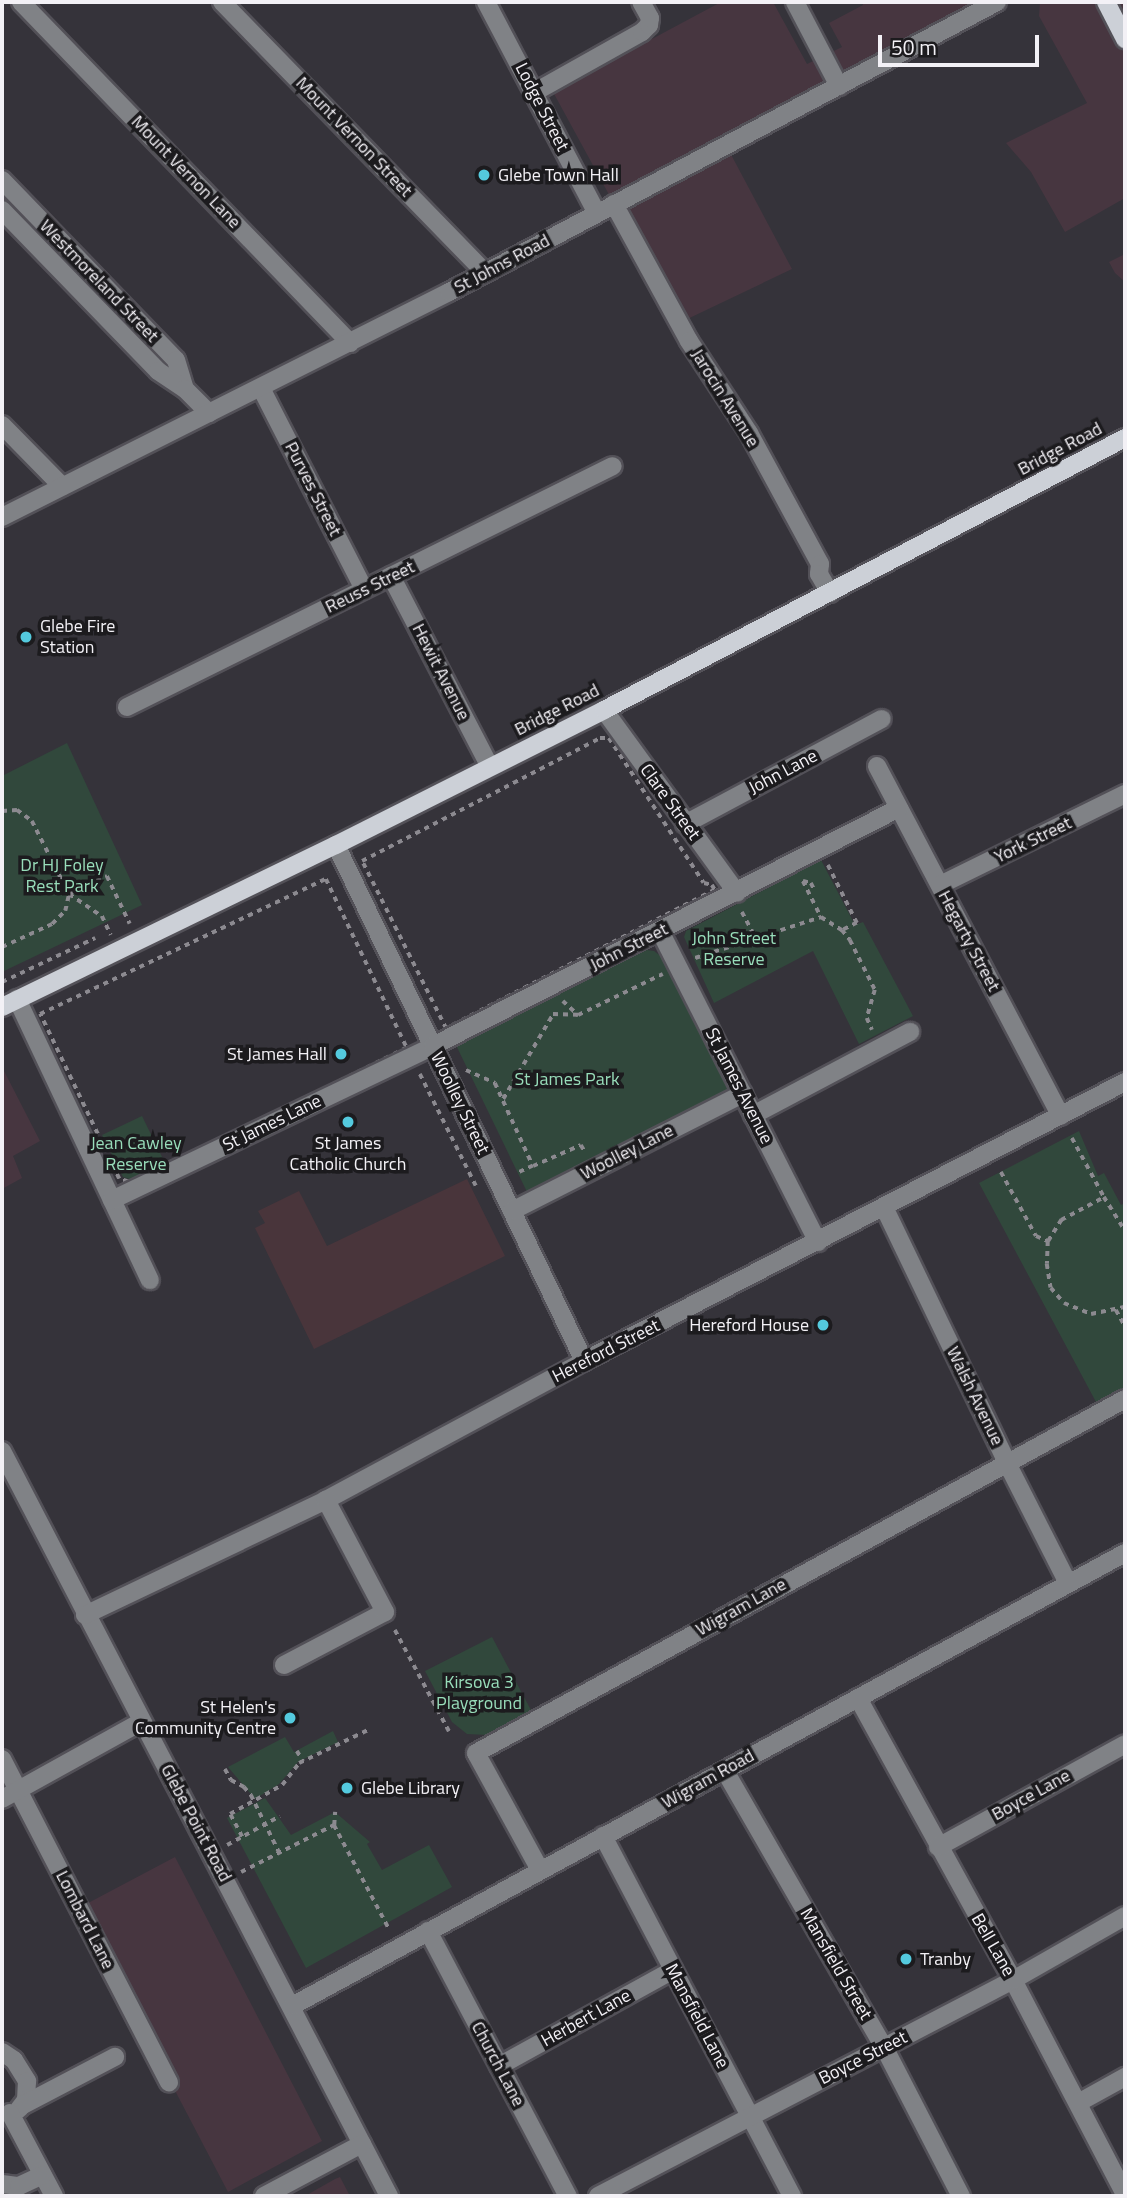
<!DOCTYPE html>
<html>
<head>
<meta charset="utf-8">
<style>
	body { margin:0 }
	#map { position:relative; width:1127px; height:2198px; overflow:hidden; background:#35333a; font-family:"Titillium Web",sans-serif }
	div>[style] { position:absolute }
	[style*='--x'] { left:calc(var(--x)*1px); top:calc(var(--y)*1px); width:calc(var(--w)*1px); rotate:calc(var(--a)*1deg) }
	.commercial>* { inset:0; background:#473640 }
	.education>* { inset:0; background:#49353b }
	.green>* { inset:0; background:#31483c }
	.path>* { height:3.5px; margin-top:-1.75px; transform-origin:0; background:repeating-linear-gradient(90deg,#8c8a90 0 5px,transparent 0 10px) }
	.roads { filter:drop-shadow(2px 0 #535158) drop-shadow(-2px 0 #535158) drop-shadow(0 2px #535158) drop-shadow(0 -2px #535158) }
	.minor>* { height:18px; margin:-9px; padding:0 9px; transform-origin:9px; border-radius:9px; background:#808286 }
	.major>* { height:18px; margin:-9px; padding:0 9px; transform-origin:9px; border-radius:9px; background:#ccd0d7 }
	.dots>* { width:19px; height:19px; translate:-50% -50%; box-sizing:border-box; border:4px solid #1c1b1e; border-radius:50% }
	span { translate:-50% -50%; white-space:nowrap; text-align:center; line-height:1.15; -webkit-text-stroke:7px #1c1b1e; paint-order:stroke }
	.street-label { font-size:18px; color:#f3f1f6 }
	.poi-label { font-size:18px; color:#f3f1f6 }
	.left { translate:0 -50%; text-align:left }
	.right { translate:-100% -50%; text-align:right }
	.park-label { font-size:18px; color:#98ddba }
	.frame { position:absolute; inset:0; border:4px solid #f3f1f6; pointer-events:none }
	.scale { position:absolute; left:878px; top:35px; width:161px; height:32px; box-sizing:border-box; border:4px solid #f3f1f6; border-top:0; padding-left:9px; font-size:21px; line-height:24px; white-space:nowrap; color:#f3f1f6; -webkit-text-stroke:5px #1c1b1e; paint-order:stroke }
</style>
</head>
<body>
<div id="map">
	<div class="commercial">
		<div style="clip-path:polygon(721px 2px,773px 2px,807px 64px,842px 47px,829px 23px,863px 5px,862px 2px,997px 2px,727px 147px,792px 269px,679px 323px,553px 92px)"></div>
		<div style="clip-path:polygon(1040px 2px,1125px 2px,1125px 198px,1065px 232px,1031px 172px,1006px 143px,1087px 103px,1039px 16px)"></div>
		<div style="clip-path:polygon(1125px 254px,1125px 253px,1125px 282px,1115px 273px,1109px 262px)"></div>
		<div style="clip-path:polygon(2px 1067px,40px 1141px,13px 1156px,22px 1178px,2px 1189px)"></div>
		<div style="clip-path:polygon(175px 1857px,322px 2141px,228px 2192px,78px 1905px,90px 1902px)"></div>
		<div style="clip-path:polygon(340px 2177px,350px 2196px,305px 2196px,335px 2179px)"></div>
	</div>
	<div class="education">
		<div style="clip-path:polygon(467px 1179px,505px 1256px,314px 1349px,255px 1228px,265px 1223px,258px 1211px,299px 1191px,327px 1246px)"></div>
	</div>
	<div class="green">
		<div style="clip-path:polygon(67px 743px,142px 905px,2px 972px,2px 776px)"></div>
		<div style="clip-path:polygon(821px 860px,855px 925px,863px 922px,913px 1016px,859px 1044px,813px 951px,714px 1003px,684px 937px,686px 931px)"></div>
		<div style="clip-path:polygon(647px 950px,654px 951px,666px 960px,730px 1090px,527px 1192px,454px 1041px)"></div>
		<div style="clip-path:polygon(142px 1116px,166px 1165px,133px 1180px,123px 1177px,102px 1135px)"></div>
		<div style="clip-path:polygon(1079px 1131px,1098px 1176px,1104px 1173px,1121px 1205px,1125px 1203px,1125px 1387px,1096px 1402px,979px 1183px)"></div>
		<div style="clip-path:polygon(492px 1637px,532px 1712px,487px 1735px,467px 1734px,452px 1722px,425px 1671px)"></div>
		<div style="clip-path:polygon(333px 1731px,338px 1742px,298px 1762px,279px 1784px,255px 1799px,228px 1767px,285px 1737px,294px 1752px)"></div>
		<div style="clip-path:polygon(265px 1798px,291px 1835px,335px 1812px,370px 1842px,367px 1844px,382px 1870px,429px 1845px,452px 1887px,306px 1968px,227px 1818px)"></div>
	</div>
	<div class="path">
		<div style="--x:1065;--y:3;--w:1;--a:-45"></div>
		<div style="--x:600;--y:738;--w:9;--a:0"></div>
		<div style="--x:609;--y:738;--w:173;--a:56.8"></div>
		<div style="--x:704;--y:883;--w:8;--a:14"></div>
		<div style="--x:712;--y:885;--w:6;--a:59"></div>
		<div style="--x:715;--y:890;--w:303;--a:152.7"></div>
		<div style="--x:446;--y:1029;--w:188;--a:-116.6"></div>
		<div style="--x:362;--y:861;--w:268;--a:-27.3"></div>
		<div style="--x:2;--y:811;--w:15;--a:-4"></div>
		<div style="--x:17;--y:810;--w:19;--a:36"></div>
		<div style="--x:32;--y:821;--w:82;--a:63.1"></div>
		<div style="--x:69;--y:894;--w:40;--a:34"></div>
		<div style="--x:102;--y:916;--w:21;--a:65"></div>
		<div style="--x:828;--y:865;--w:65;--a:63.4"></div>
		<div style="--x:857;--y:923;--w:16;--a:153"></div>
		<div style="--x:326;--y:879;--w:187;--a:64.4"></div>
		<div style="--x:407;--y:1048;--w:299;--a:153.6"></div>
		<div style="--x:139;--y:1181;--w:11;--a:175"></div>
		<div style="--x:128;--y:1182;--w:9;--a:-162"></div>
		<div style="--x:119;--y:1179;--w:183;--a:-115.6"></div>
		<div style="--x:40;--y:1014;--w:316;--a:-25.3"></div>
		<div style="--x:803;--y:881;--w:40;--a:63.4"></div>
		<div style="--x:821;--y:917;--w:25;--a:32"></div>
		<div style="--x:842;--y:930;--w:13;--a:51"></div>
		<div style="--x:850;--y:940;--w:56;--a:63.4"></div>
		<div style="--x:875;--y:990;--w:29;--a:106"></div>
		<div style="--x:867;--y:1018;--w:13;--a:67"></div>
		<div style="--x:803;--y:881;--w:8;--a:14"></div>
		<div style="--x:811;--y:883;--w:7;--a:63"></div>
		<div style="--x:742;--y:912;--w:30;--a:62"></div>
		<div style="--x:2;--y:947;--w:55;--a:-24.7"></div>
		<div style="--x:52;--y:924;--w:18;--a:-45"></div>
		<div style="--x:65;--y:911;--w:17;--a:-77"></div>
		<div style="--x:69;--y:894;--w:42;--a:-25.3"></div>
		<div style="--x:107;--y:876;--w:53;--a:64.4"></div>
		<div style="--x:695;--y:958;--w:133;--a:-18"></div>
		<div style="--x:2;--y:982;--w:103;--a:-25.3"></div>
		<div style="--x:563;--y:1001;--w:21;--a:43"></div>
		<div style="--x:578;--y:1015;--w:94;--a:-25.8"></div>
		<div style="--x:466;--y:1070;--w:32;--a:24"></div>
		<div style="--x:495;--y:1083;--w:91;--a:65.4"></div>
		<div style="--x:533;--y:1166;--w:19;--a:155"></div>
		<div style="--x:420;--y:1074;--w:125;--a:63.4"></div>
		<div style="--x:503;--y:1099;--w:99;--a:-59.5"></div>
		<div style="--x:553;--y:1014;--w:25;--a:2"></div>
		<div style="--x:1072;--y:1138;--w:67;--a:61.5"></div>
		<div style="--x:1104;--y:1197;--w:39;--a:58"></div>
		<div style="--x:533;--y:1166;--w:52;--a:-23.6"></div>
		<div style="--x:581;--y:1145;--w:8;--a:60"></div>
		<div style="--x:1001;--y:1172;--w:73;--a:61.3"></div>
		<div style="--x:1036;--y:1236;--w:13;--a:23"></div>
		<div style="--x:1048;--y:1241;--w:23;--a:92"></div>
		<div style="--x:1047;--y:1264;--w:24;--a:81"></div>
		<div style="--x:1051;--y:1288;--w:20;--a:49"></div>
		<div style="--x:1064;--y:1303;--w:29;--a:22"></div>
		<div style="--x:1091;--y:1314;--w:35;--a:-12"></div>
		<div style="--x:1048;--y:1241;--w:25;--a:-58"></div>
		<div style="--x:1061;--y:1220;--w:49;--a:-28.1"></div>
		<div style="--x:1116;--y:1310;--w:18;--a:61"></div>
		<div style="--x:395;--y:1630;--w:115;--a:61.9"></div>
		<div style="--x:297;--y:1751;--w:12;--a:59"></div>
		<div style="--x:225;--y:1769;--w:13;--a:61"></div>
		<div style="--x:231;--y:1780;--w:15;--a:28"></div>
		<div style="--x:244;--y:1787;--w:11;--a:49"></div>
		<div style="--x:251;--y:1795;--w:64;--a:63.8"></div>
		<div style="--x:334;--y:1825;--w:13;--a:-86"></div>
		<div style="--x:242;--y:1837;--w:26;--a:-118"></div>
		<div style="--x:230;--y:1814;--w:60;--a:-29.1"></div>
		<div style="--x:282;--y:1785;--w:28;--a:-52"></div>
		<div style="--x:299;--y:1763;--w:79;--a:-25.6"></div>
		<div style="--x:227;--y:1845;--w:60;--a:-28.7"></div>
		<div style="--x:241;--y:1872;--w:104;--a:-26.8"></div>
		<div style="--x:334;--y:1825;--w:118;--a:62.1"></div>
	</div>
	<div class="roads">
		<div class="minor">
			<div style="--x:21;--y:2;--w:474;--a:46"></div>
			<div style="--x:222;--y:2;--w:377;--a:45.8"></div>
			<div style="--x:486;--y:2;--w:238;--a:62.3"></div>
			<div style="--x:795;--y:2;--w:95;--a:62.4"></div>
			<div style="--x:535;--y:92;--w:123;--a:-29.3"></div>
			<div style="--x:642;--y:32;--w:10;--a:-45"></div>
			<div style="--x:649;--y:25;--w:7;--a:-82"></div>
			<div style="--x:650;--y:18;--w:18;--a:-119"></div>
			<div style="--x:2;--y:180;--w:250;--a:46"></div>
			<div style="--x:176;--y:360;--w:30;--a:73"></div>
			<div style="--x:614;--y:204;--w:156;--a:61.3"></div>
			<div style="--x:689;--y:341;--w:110;--a:56.9"></div>
			<div style="--x:749;--y:433;--w:149;--a:61.5"></div>
			<div style="--x:820;--y:564;--w:10;--a:96"></div>
			<div style="--x:819;--y:574;--w:22;--a:60"></div>
			<div style="--x:2;--y:210;--w:224;--a:45.9"></div>
			<div style="--x:158;--y:371;--w:32;--a:34"></div>
			<div style="--x:185;--y:389;--w:34;--a:45"></div>
			<div style="--x:261;--y:388;--w:226;--a:62.9"></div>
			<div style="--x:2;--y:425;--w:86;--a:45.5"></div>
			<div style="--x:2;--y:517;--w:500;--a:-26.72"></div>
			<div style="--x:449;--y:292;--w:620;--a:-27.89"></div>
			<div style="--x:391;--y:576;--w:215;--a:62.6"></div>
			<div style="--x:127;--y:707;--w:542;--a:-26.38"></div>
			<div style="--x:604;--y:710;--w:226;--a:54"></div>
			<div style="--x:877;--y:766;--w:395;--a:62.3"></div>
			<div style="--x:685;--y:824;--w:223;--a:-28.1"></div>
			<div style="--x:336;--y:845;--w:573;--a:64.33"></div>
			<div style="--x:940;--y:885;--w:206;--a:-26.2"></div>
			<div style="--x:660;--y:931;--w:349;--a:63.1"></div>
			<div style="--x:17;--y:999;--w:311;--a:64.7"></div>
			<div style="--x:753;--y:1115;--w:178;--a:-27.9"></div>
			<div style="--x:112;--y:1200;--w:356;--a:-25.6"></div>
			<div style="--x:433;--y:1046;--w:523;--a:-27.05"></div>
			<div style="--x:884;--y:1207;--w:284;--a:64.3"></div>
			<div style="--x:1007;--y:1463;--w:135;--a:63.1"></div>
			<div style="--x:512;--y:1211;--w:259;--a:-26.9"></div>
			<div style="--x:2;--y:1451;--w:840;--a:62.55"></div>
			<div style="--x:85;--y:1615;--w:267;--a:-25.5"></div>
			<div style="--x:326;--y:1500;--w:293;--a:-28.3"></div>
			<div style="--x:584;--y:1361;--w:609;--a:-27.28"></div>
			<div style="--x:284;--y:1665;--w:114;--a:-27.7"></div>
			<div style="--x:385;--y:1612;--w:127;--a:-117.8"></div>
			<div style="--x:858;--y:1698;--w:322;--a:61.2"></div>
			<div style="--x:1013;--y:1980;--w:242;--a:62.4"></div>
			<div style="--x:2;--y:1759;--w:364;--a:62.7"></div>
			<div style="--x:725;--y:1771;--w:319;--a:60.1"></div>
			<div style="--x:884;--y:2047;--w:168;--a:62.7"></div>
			<div style="--x:2;--y:1799;--w:159;--a:-29"></div>
			<div style="--x:603;--y:1836;--w:407;--a:62.3"></div>
			<div style="--x:938;--y:1847;--w:213;--a:-28.8"></div>
			<div style="--x:540;--y:1870;--w:133;--a:-118.7"></div>
			<div style="--x:476;--y:1753;--w:739;--a:-28.61"></div>
			<div style="--x:428;--y:1931;--w:300;--a:62.2"></div>
			<div style="--x:292;--y:2006;--w:948;--a:-28.54"></div>
			<div style="--x:2;--y:2052;--w:14;--a:34"></div>
			<div style="--x:14;--y:2060;--w:25;--a:58"></div>
			<div style="--x:27;--y:2081;--w:19;--a:93"></div>
			<div style="--x:26;--y:2100;--w:11;--a:128"></div>
			<div style="--x:499;--y:2066;--w:199;--a:-28.9"></div>
			<div style="--x:1078;--y:2103;--w:54;--a:-29"></div>
			<div style="--x:23;--y:2105;--w:104;--a:-27.6"></div>
			<div style="--x:10;--y:2113;--w:94;--a:62.1"></div>
			<div style="--x:2;--y:2184;--w:17;--a:7"></div>
			<div style="--x:19;--y:2186;--w:26;--a:-25"></div>
			<div style="--x:264;--y:2196;--w:111;--a:-28"></div>
			<div style="--x:598;--y:2196;--w:468;--a:-27.5"></div>
			<div style="--x:1013;--y:1980;--w:129;--a:-29.7"></div>
		</div>
		<div class="major">
			<div style="--x:1106;--y:2;--w:42;--a:62.8"></div>
			<div style="--x:2;--y:1007;--w:371;--a:-25.9"></div>
			<div style="--x:336;--y:845;--w:300;--a:-26.7"></div>
			<div style="--x:604;--y:710;--w:588;--a:-27.57"></div>
		</div>
	</div>
	<div class="dots">
		<div style="left:484px;top:175px;background:#54cade"></div>
		<div style="left:26px;top:637px;background:#54cade"></div>
		<div style="left:341px;top:1054px;background:#54cade"></div>
		<div style="left:348px;top:1122px;background:#54cade"></div>
		<div style="left:823px;top:1325px;background:#54cade"></div>
		<div style="left:290px;top:1718px;background:#54cade"></div>
		<div style="left:347px;top:1788px;background:#54cade"></div>
		<div style="left:906px;top:1959px;background:#54cade"></div>
	</div>
	<div class="street-label">
		<span style="left:542px;top:107px;rotate:63deg">Lodge Street</span>
		<span style="left:354px;top:137px;rotate:46deg">Mount Vernon Street</span>
		<span style="left:186px;top:172px;rotate:46deg">Mount Vernon Lane</span>
		<span style="left:502px;top:264px;rotate:-28deg">St Johns Road</span>
		<span style="left:99px;top:281px;rotate:46deg">Westmoreland Street</span>
		<span style="left:725px;top:398px;rotate:58deg">Jarocin Avenue</span>
		<span style="left:1060px;top:449px;rotate:-28deg">Bridge Road</span>
		<span style="left:313px;top:489px;rotate:63deg">Purves Street</span>
		<span style="left:370px;top:587px;rotate:-26deg">Reuss Street</span>
		<span style="left:441px;top:672px;rotate:63deg">Hewit Avenue</span>
		<span style="left:557px;top:710px;rotate:-27deg">Bridge Road</span>
		<span style="left:783px;top:772px;rotate:-28deg">John Lane</span>
		<span style="left:670px;top:802px;rotate:54deg">Clare Street</span>
		<span style="left:1033px;top:840px;rotate:-26deg">York Street</span>
		<span style="left:969px;top:941px;rotate:62deg">Hegarty Street</span>
		<span style="left:629px;top:947px;rotate:-27deg">John Street</span>
		<span style="left:739px;top:1086px;rotate:63deg">St James Avenue</span>
		<span style="left:460px;top:1103px;rotate:64deg">Woolley Street</span>
		<span style="left:272px;top:1123px;rotate:-26deg">St James Lane</span>
		<span style="left:627px;top:1152px;rotate:-27deg">Woolley Lane</span>
		<span style="left:606px;top:1351px;rotate:-27deg">Hereford Street</span>
		<span style="left:975px;top:1396px;rotate:64deg">Walsh Avenue</span>
		<span style="left:741px;top:1607px;rotate:-29deg">Wigram Lane</span>
		<span style="left:708px;top:1779px;rotate:-29deg">Wigram Road</span>
		<span style="left:1031px;top:1795px;rotate:-29deg">Boyce Lane</span>
		<span style="left:196px;top:1823px;rotate:62deg">Glebe Point Road</span>
		<span style="left:85px;top:1920px;rotate:63deg">Lombard Lane</span>
		<span style="left:993px;top:1945px;rotate:60deg">Bell Lane</span>
		<span style="left:836px;top:1964px;rotate:60deg">Mansfield Street</span>
		<span style="left:697px;top:2016px;rotate:62deg">Mansfield Lane</span>
		<span style="left:586px;top:2018px;rotate:-29deg">Herbert Lane</span>
		<span style="left:863px;top:2058px;rotate:-27deg">Boyce Street</span>
		<span style="left:498px;top:2064px;rotate:62deg">Church Lane</span>
	</div>
	<div class="poi-label">
		<span class="left" style="left:498px;top:175px">Glebe Town Hall</span>
		<span class="left" style="left:40px;top:637px">Glebe Fire<br>Station</span>
		<span class="right" style="left:327px;top:1054px">St James Hall</span>
		<span style="left:348px;top:1154px">St James<br>Catholic Church</span>
		<span class="right" style="left:809px;top:1325px">Hereford House</span>
		<span class="right" style="left:276px;top:1718px">St Helen's<br>Community Centre</span>
		<span class="left" style="left:361px;top:1788px">Glebe Library</span>
		<span class="left" style="left:920px;top:1959px">Tranby</span>
	</div>
	<div class="park-label">
		<span style="left:62px;top:876px">Dr HJ Foley<br>Rest Park</span>
		<span style="left:734px;top:949px">John Street<br>Reserve</span>
		<span style="left:567px;top:1079px">St James Park</span>
		<span style="left:136px;top:1154px">Jean Cawley<br>Reserve</span>
		<span style="left:479px;top:1693px">Kirsova 3<br>Playground</span>
	</div>
	<div class="frame"></div>
	<div class="scale">50 m</div>
</div>
</body>
</html>
